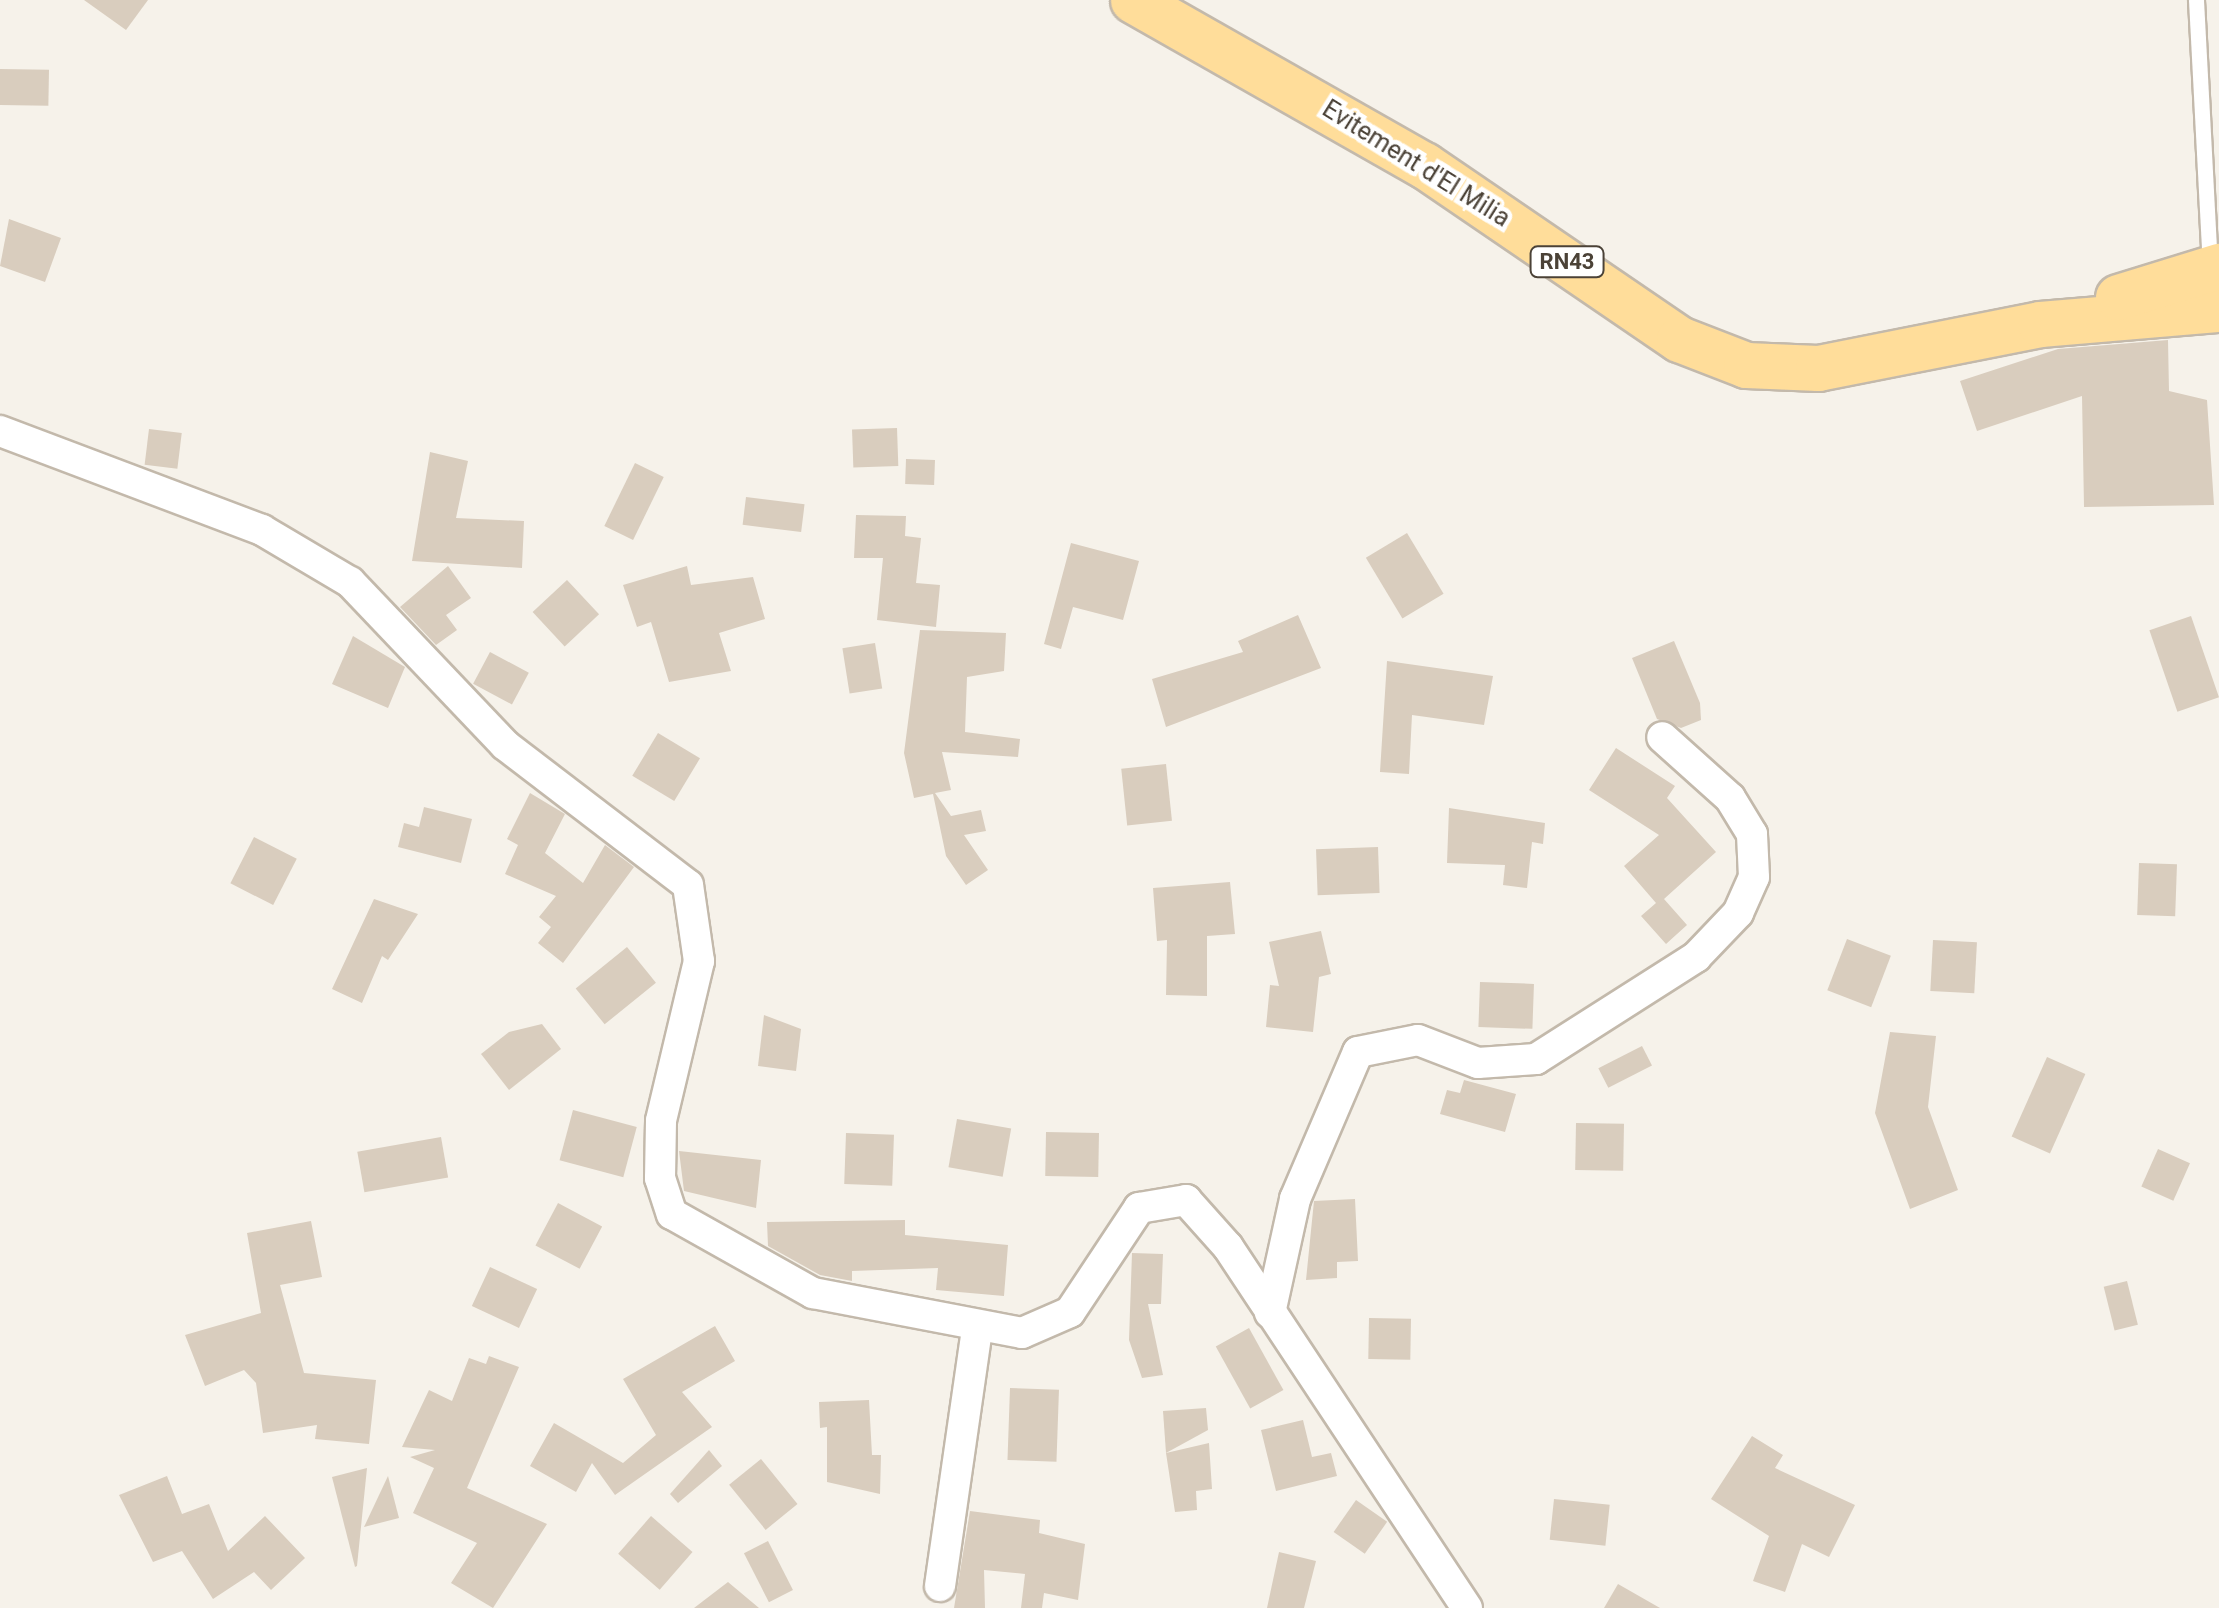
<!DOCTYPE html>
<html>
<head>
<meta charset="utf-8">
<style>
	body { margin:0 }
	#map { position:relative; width:2219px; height:1608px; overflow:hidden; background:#f6f2ea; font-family:Roboto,sans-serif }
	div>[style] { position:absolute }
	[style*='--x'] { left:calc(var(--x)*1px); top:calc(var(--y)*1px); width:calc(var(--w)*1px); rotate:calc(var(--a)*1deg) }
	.building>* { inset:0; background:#d9cdbe; transform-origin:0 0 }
	.roads { filter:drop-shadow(2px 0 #c3b9ab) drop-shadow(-2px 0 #c3b9ab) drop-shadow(0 2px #c3b9ab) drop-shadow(0 -2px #c3b9ab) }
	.service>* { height:15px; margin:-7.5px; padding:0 7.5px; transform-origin:7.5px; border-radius:7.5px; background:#fff }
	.minor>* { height:30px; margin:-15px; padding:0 15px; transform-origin:15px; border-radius:15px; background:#fff }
	.primary>* { height:45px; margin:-22.5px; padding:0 22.5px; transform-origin:22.5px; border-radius:22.5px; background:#ffdd9a }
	span { translate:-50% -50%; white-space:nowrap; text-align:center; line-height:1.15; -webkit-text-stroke:9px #fff; paint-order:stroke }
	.shield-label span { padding:2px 8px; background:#fff; border:2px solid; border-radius:8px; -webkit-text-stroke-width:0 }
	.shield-label { font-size:22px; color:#4b4237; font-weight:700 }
	.street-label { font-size:25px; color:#4b4237 }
</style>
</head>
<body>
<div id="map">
	<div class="building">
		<div style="clip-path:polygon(84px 0,148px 0,126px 30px)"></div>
		<div style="left:0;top:69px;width:49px;height:36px;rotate:1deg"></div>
		<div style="clip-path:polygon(9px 219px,61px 238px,45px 282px,0 266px)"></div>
		<div style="clip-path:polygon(2168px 340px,2169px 391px,2207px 400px,2214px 505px,2084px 507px,2082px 396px,1977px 431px,1960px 381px,2058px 349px)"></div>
		<div style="left:897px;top:428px;width:38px;height:45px;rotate:88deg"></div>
		<div style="left:149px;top:429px;width:33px;height:36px;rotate:7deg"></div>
		<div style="clip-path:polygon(430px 452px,468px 461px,456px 518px,524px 521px,522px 568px,412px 561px)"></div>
		<div style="left:906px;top:459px;width:29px;height:25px;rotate:2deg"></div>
		<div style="left:635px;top:463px;width:32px;height:70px;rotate:26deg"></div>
		<div style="left:746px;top:497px;width:59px;height:28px;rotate:7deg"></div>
		<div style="clip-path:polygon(856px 515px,906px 516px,905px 536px,921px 538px,916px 583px,940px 585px,936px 627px,877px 620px,883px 558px,854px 558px)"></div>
		<div style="left:1407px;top:533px;width:71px;height:48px;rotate:59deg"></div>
		<div style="clip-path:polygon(1071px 543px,1139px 561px,1123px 620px,1073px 607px,1061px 649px,1044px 644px)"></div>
		<div style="clip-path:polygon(448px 566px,471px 598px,446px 615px,457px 630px,436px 645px,400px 607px)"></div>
		<div style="clip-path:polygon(687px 566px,691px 585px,753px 577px,765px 619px,719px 633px,731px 671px,669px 682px,651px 622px,637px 627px,623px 585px)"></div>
		<div style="left:567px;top:580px;width:47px;height:47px;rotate:47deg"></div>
		<div style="clip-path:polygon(1298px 615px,1321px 668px,1166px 727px,1152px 679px,1243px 652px,1238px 641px)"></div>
		<div style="left:2191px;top:616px;width:86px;height:44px;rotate:71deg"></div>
		<div style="clip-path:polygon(920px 630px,1006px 633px,1004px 671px,967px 677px,965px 732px,1020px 739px,1018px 757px,942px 752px,951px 790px,935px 793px,951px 816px,981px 810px,986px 831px,964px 835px,988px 870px,966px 885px,946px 856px,933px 794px,914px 798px,904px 753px)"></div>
		<div style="clip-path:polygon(353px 636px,405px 667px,388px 708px,332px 684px)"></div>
		<div style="clip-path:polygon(1674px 641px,1700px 703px,1701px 720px,1681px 728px,1657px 719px,1632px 658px)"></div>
		<div style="left:875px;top:643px;width:46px;height:33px;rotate:81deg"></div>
		<div style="left:490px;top:652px;width:44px;height:36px;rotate:28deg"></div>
		<div style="clip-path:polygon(1387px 661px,1493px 676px,1484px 725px,1412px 715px,1409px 774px,1380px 772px)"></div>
		<div style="left:658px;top:733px;width:49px;height:50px;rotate:31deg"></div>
		<div style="clip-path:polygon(1616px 748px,1675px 786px,1667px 798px,1716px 852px,1664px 899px,1687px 925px,1666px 944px,1641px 916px,1656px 903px,1624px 866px,1659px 835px,1589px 790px)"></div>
		<div style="left:1166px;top:764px;width:57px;height:45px;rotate:84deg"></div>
		<div style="clip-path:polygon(530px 793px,565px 814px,545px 853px,583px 883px,605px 845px,634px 867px,563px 963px,538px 943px,551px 927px,539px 917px,556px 896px,505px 874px,518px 845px,507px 839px)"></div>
		<div style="clip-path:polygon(424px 807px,472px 819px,461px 863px,398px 847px,404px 823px,419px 827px)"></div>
		<div style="clip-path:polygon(1449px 808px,1545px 823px,1543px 844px,1532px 842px,1527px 888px,1503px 885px,1505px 865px,1447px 863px)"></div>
		<div style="left:254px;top:837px;width:48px;height:52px;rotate:27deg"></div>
		<div style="left:1378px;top:847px;width:46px;height:62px;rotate:88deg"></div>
		<div style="left:2139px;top:863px;width:38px;height:52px;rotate:2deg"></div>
		<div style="clip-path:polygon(1230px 882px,1235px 934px,1207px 936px,1207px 996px,1166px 995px,1167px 940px,1157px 941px,1153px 888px)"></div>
		<div style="clip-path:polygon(374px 899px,418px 914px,388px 960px,382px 956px,362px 1003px,332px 989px)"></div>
		<div style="clip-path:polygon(1321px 931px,1331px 974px,1319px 977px,1313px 1032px,1266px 1027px,1270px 985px,1279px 986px,1269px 942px)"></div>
		<div style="left:1847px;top:939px;width:47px;height:55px;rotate:21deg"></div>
		<div style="left:1933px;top:940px;width:44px;height:51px;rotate:3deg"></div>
		<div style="left:627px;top:947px;width:46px;height:66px;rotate:51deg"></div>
		<div style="left:1480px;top:982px;width:54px;height:45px;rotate:2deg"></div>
		<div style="clip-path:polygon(764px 1015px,801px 1029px,796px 1071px,758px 1066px)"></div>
		<div style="clip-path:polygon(542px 1024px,561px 1049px,509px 1090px,481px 1054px,509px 1032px)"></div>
		<div style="clip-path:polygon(1890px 1032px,1936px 1036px,1928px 1107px,1958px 1190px,1910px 1209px,1875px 1113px)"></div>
		<div style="left:1642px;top:1046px;width:22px;height:49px;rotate:63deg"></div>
		<div style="left:2047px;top:1057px;width:42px;height:87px;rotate:24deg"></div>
		<div style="clip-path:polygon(1464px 1080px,1516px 1094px,1505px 1132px,1440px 1114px,1447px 1090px,1460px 1093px)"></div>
		<div style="left:573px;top:1110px;width:66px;height:52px;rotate:15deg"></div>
		<div style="left:957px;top:1119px;width:55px;height:49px;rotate:10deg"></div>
		<div style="left:1576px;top:1123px;width:48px;height:47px;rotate:1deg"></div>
		<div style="left:1046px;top:1132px;width:53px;height:44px;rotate:1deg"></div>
		<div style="left:846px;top:1133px;width:48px;height:51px;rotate:2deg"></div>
		<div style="left:441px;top:1137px;width:41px;height:85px;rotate:80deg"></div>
		<div style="left:2158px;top:1149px;width:35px;height:41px;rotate:24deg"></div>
		<div style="clip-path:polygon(679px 1151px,761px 1160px,756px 1208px,684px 1191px)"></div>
		<div style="clip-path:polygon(1355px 1199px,1358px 1261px,1337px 1262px,1337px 1278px,1306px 1280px,1314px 1201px)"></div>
		<div style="left:558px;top:1203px;width:50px;height:48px;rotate:28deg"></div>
		<div style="clip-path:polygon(905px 1220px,905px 1235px,1008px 1245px,1004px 1296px,936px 1290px,938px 1268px,852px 1271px,852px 1281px,820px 1275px,768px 1246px,767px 1222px)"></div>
		<div style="clip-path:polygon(311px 1221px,322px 1277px,280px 1285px,304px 1373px,376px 1380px,369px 1444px,315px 1439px,317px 1425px,263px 1433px,256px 1383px,244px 1370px,205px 1386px,185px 1335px,261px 1313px,247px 1233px)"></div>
		<div style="clip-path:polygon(1132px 1253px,1163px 1254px,1161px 1304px,1148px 1304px,1163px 1375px,1142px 1378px,1129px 1340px)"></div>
		<div style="left:490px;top:1267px;width:52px;height:43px;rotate:25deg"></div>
		<div style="left:2127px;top:1281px;width:45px;height:24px;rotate:76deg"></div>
		<div style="left:1369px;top:1318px;width:42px;height:41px;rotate:1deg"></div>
		<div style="clip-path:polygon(715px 1326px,735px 1361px,682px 1392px,712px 1427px,615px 1495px,592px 1463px,576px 1492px,530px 1466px,554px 1423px,623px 1463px,656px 1435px,623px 1379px)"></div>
		<div style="left:1249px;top:1328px;width:71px;height:38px;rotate:61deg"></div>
		<div style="clip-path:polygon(489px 1356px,519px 1367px,467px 1488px,547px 1524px,493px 1608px,451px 1583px,477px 1543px,413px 1513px,434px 1468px,410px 1457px,435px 1450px,402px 1447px,429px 1390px,452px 1401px,469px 1358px,486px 1364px)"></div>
		<div style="left:1010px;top:1388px;width:49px;height:72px;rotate:2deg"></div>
		<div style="clip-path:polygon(869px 1400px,872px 1455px,881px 1455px,880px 1494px,827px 1482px,827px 1427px,820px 1428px,819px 1402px)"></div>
		<div style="clip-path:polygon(1206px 1408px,1208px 1430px,1166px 1453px,1163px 1411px)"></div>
		<div style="clip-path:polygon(1303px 1420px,1312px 1457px,1331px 1453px,1337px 1476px,1276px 1491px,1261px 1430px)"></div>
		<div style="clip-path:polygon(1752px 1436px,1783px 1455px,1775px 1468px,1855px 1505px,1829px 1557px,1802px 1544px,1785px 1592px,1753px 1581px,1769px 1536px,1711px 1499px)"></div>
		<div style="clip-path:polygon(1209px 1443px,1212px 1489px,1196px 1491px,1197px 1510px,1175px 1512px,1166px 1453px)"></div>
		<div style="clip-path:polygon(709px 1450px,722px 1466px,678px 1503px,670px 1494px)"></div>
		<div style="left:761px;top:1459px;width:58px;height:41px;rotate:51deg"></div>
		<div style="clip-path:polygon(367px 1468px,357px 1566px,355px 1567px,332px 1477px)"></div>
		<div style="clip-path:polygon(167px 1476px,182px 1514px,209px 1504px,228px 1551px,265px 1516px,305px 1558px,271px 1590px,254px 1572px,213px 1599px,182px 1551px,153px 1562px,119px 1495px)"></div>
		<div style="clip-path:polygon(388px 1476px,399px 1518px,364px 1527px)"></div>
		<div style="left:1554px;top:1499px;width:56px;height:41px;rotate:6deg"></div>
		<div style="left:1356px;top:1500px;width:38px;height:39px;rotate:35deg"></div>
		<div style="clip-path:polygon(970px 1511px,1040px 1520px,1039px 1533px,1085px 1544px,1078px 1600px,1044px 1593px,1042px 1608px,1021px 1608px,1025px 1574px,984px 1570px,985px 1608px,954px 1608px)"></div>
		<div style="left:651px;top:1516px;width:55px;height:50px;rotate:41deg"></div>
		<div style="left:768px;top:1541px;width:55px;height:27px;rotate:63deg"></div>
		<div style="clip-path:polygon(1279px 1552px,1316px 1561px,1304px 1608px,1267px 1608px)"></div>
		<div style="clip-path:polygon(728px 1582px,759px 1608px,694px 1608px)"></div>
		<div style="clip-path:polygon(1618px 1584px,1660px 1608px,1604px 1608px)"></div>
	</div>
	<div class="roads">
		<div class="service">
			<div style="--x:2196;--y:0;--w:265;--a:87"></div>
		</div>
		<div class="minor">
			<div style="--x:0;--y:431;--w:280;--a:20.7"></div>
			<div style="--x:262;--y:530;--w:102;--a:30.6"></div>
			<div style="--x:350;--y:582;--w:225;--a:46.4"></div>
			<div style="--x:505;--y:745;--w:230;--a:37.4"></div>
			<div style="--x:688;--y:885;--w:77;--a:81.8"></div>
			<div style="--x:699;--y:961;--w:164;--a:103.4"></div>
			<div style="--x:661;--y:1121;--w:57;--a:91"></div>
			<div style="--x:660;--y:1178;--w:38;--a:72"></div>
			<div style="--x:672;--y:1214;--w:162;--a:29.3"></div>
			<div style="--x:813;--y:1293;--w:213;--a:10.8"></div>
			<div style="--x:1022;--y:1333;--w:52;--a:-23.6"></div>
			<div style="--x:1070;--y:1312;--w:125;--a:-56.4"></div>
			<div style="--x:1139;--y:1208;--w:48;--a:-9.7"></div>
			<div style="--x:1186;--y:1200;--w:63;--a:48.2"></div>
			<div style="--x:1228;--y:1247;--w:433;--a:56.5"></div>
			<div style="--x:1270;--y:1313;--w:117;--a:-77.6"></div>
			<div style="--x:1295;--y:1199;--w:160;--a:-66.8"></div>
			<div style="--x:1358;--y:1052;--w:61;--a:-11.3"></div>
			<div style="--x:1418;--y:1040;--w:64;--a:21"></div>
			<div style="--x:1478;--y:1063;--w:58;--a:-3.9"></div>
			<div style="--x:1536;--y:1059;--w:190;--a:-32.5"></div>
			<div style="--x:1696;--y:957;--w:61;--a:-46.3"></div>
			<div style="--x:1738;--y:913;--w:39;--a:-66"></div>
			<div style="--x:1754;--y:877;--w:43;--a:-92.7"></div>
			<div style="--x:1752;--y:834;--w:42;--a:-121.4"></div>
			<div style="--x:1730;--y:798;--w:91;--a:-138.1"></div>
			<div style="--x:940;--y:1586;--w:261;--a:-81.8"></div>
		</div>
		<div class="primary">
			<div style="--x:1133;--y:0;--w:335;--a:29.6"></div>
			<div style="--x:1424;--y:165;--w:309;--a:34.3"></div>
			<div style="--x:1679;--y:339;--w:72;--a:21.2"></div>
			<div style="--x:1746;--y:365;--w:72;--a:2.4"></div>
			<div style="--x:1818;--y:368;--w:226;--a:-11.2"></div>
			<div style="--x:2040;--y:324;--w:180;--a:-4.8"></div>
			<div style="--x:2118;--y:297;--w:106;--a:-17.1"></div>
		</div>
	</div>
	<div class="shield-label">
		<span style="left:1567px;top:262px">RN43</span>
	</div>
	<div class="street-label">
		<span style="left:1416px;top:164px;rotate:32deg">Evitement d'El Milia</span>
	</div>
</div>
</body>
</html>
